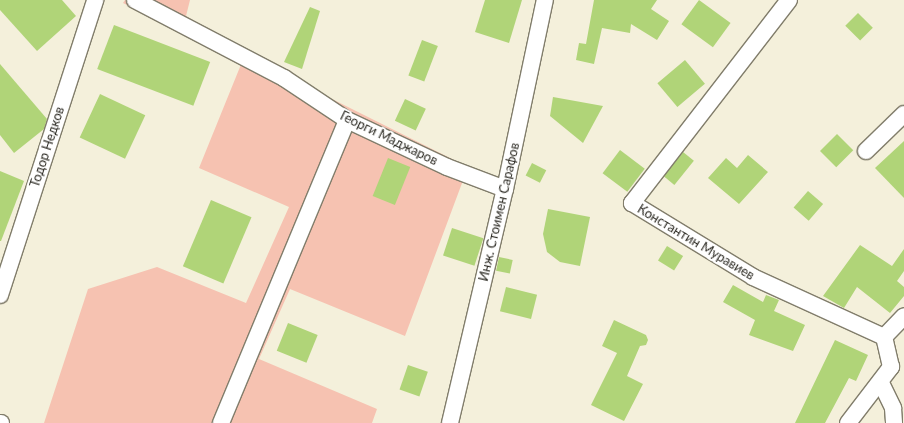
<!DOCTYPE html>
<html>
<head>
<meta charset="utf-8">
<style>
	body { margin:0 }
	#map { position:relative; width:904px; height:423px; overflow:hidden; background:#f4f0db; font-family:Lato,sans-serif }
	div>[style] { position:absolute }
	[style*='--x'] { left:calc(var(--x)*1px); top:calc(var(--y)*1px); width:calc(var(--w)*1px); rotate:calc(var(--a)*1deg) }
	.green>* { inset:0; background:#f6c2b1 }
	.building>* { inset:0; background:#b0d478; transform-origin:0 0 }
	.roads { filter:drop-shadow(1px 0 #817d6b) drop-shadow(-1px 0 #817d6b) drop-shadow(0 1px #817d6b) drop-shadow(0 -1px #817d6b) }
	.minor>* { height:16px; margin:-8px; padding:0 8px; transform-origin:8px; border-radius:8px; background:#fff }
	span { translate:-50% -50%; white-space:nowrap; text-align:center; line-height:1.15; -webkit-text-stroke:3.5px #fff; paint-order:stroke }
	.street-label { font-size:13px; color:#2b2922 }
</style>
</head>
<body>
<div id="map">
	<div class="green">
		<div style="clip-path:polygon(125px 0,190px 0,186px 16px,298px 82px,468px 167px,405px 336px,290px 289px,259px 359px,377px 409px,372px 423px,44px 423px,88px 289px,157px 267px,246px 303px,289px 207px,199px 168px,242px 62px,123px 3px)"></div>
	</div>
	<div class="building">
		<div style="clip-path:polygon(0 0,62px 0,76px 16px,37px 51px,0 10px)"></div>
		<div style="clip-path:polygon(485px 0,522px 0,509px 43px,475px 32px)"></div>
		<div style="clip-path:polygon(594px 0,657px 0,651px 9px,669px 21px,657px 40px,631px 24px,630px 33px,602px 28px,594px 64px,576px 60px,579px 43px,586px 44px)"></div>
		<div style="left:699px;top:0;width:39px;height:30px;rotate:36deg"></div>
		<div style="clip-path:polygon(310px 7px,320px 11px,302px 69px,284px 62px)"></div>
		<div style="left:858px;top:13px;width:21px;height:18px;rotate:45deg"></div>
		<div style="left:114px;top:25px;width:103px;height:47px;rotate:21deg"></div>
		<div style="left:422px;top:40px;width:17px;height:38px;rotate:21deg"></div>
		<div style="left:685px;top:60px;width:31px;height:36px;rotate:50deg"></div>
		<div style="clip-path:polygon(0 64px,47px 119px,44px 129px,14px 153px,0 135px)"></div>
		<div style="left:100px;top:94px;width:50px;height:48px;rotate:25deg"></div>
		<div style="clip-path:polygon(553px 97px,603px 106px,583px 143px,550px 116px)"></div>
		<div style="left:405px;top:99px;width:23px;height:24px;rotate:25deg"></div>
		<div style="left:837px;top:134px;width:23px;height:24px;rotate:45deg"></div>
		<div style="clip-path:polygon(904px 141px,904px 198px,875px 168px)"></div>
		<div style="left:620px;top:150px;width:31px;height:29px;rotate:37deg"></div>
		<div style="left:683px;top:152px;width:14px;height:31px;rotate:39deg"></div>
		<div style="clip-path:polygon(748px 155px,768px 172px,739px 204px,708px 178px,726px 158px,737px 168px)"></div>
		<div style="left:388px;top:158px;width:24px;height:41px;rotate:22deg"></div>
		<div style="left:532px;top:163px;width:16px;height:14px;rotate:27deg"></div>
		<div style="clip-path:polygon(0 171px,24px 181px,1px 241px,0 241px)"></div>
		<div style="left:808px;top:191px;width:20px;height:22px;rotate:41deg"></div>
		<div style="left:211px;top:200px;width:44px;height:72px;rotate:23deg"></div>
		<div style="clip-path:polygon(548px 209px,590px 217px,580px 266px,560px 262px,547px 252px,543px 234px)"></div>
		<div style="left:452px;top:228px;width:33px;height:29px;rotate:18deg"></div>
		<div style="clip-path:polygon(860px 245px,892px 266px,904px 249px,904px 271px,897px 281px,904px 287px,904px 296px,890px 313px,857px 287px,844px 308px,823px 296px)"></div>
		<div style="left:667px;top:246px;width:19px;height:17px;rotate:32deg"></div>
		<div style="left:499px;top:257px;width:14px;height:14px;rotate:12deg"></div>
		<div style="clip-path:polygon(733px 285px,763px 302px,766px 295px,779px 300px,774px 311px,805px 325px,793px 351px,749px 335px,755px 320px,723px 302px)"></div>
		<div style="left:506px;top:287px;width:32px;height:25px;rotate:14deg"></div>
		<div style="clip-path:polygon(614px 320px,646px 335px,648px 340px,646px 345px,640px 346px,627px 376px,643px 384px,624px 421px,591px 405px,617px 353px,602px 346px)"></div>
		<div style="left:288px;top:323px;width:32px;height:30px;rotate:22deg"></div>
		<div style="clip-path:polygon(835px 340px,868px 355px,856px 381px,849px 378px,825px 423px,795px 423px)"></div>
		<div style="left:408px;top:365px;width:21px;height:26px;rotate:19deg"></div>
	</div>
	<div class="roads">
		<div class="minor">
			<div style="--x:135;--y:0;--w:168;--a:27.6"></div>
			<div style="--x:284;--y:78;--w:76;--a:33.7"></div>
			<div style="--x:347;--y:120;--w:110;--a:25.2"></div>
			<div style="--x:447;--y:167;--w:62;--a:20.8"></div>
			<div style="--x:789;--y:0;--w:257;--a:127.7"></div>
			<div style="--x:632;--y:203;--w:142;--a:31.4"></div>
			<div style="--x:753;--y:277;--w:144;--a:24.6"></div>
			<div style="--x:866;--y:151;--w:53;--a:-44.2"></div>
			<div style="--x:0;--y:295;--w:310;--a:-72.1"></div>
			<div style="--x:881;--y:383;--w:28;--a:64"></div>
			<div style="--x:893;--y:408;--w:15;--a:86"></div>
			<div style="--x:0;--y:423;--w:1;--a:0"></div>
			<div style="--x:221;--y:423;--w:328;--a:-67.4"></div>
			<div style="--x:450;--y:423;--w:240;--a:-76.8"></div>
			<div style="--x:505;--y:189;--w:193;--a:-78.1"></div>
			<div style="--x:848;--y:423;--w:71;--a:-52.5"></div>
			<div style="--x:891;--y:367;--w:31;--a:-103"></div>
			<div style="--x:884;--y:337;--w:29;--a:-46"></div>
		</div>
	</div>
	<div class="street-label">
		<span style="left:389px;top:138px;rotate:26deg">Георги Маджаров</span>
		<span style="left:47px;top:147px;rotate:-72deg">Тодор Недков</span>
		<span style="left:499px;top:212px;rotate:-77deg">Инж. Стоимен Сарафов</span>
		<span style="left:696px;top:242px;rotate:31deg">Константин Муравиев</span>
	</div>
</div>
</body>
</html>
